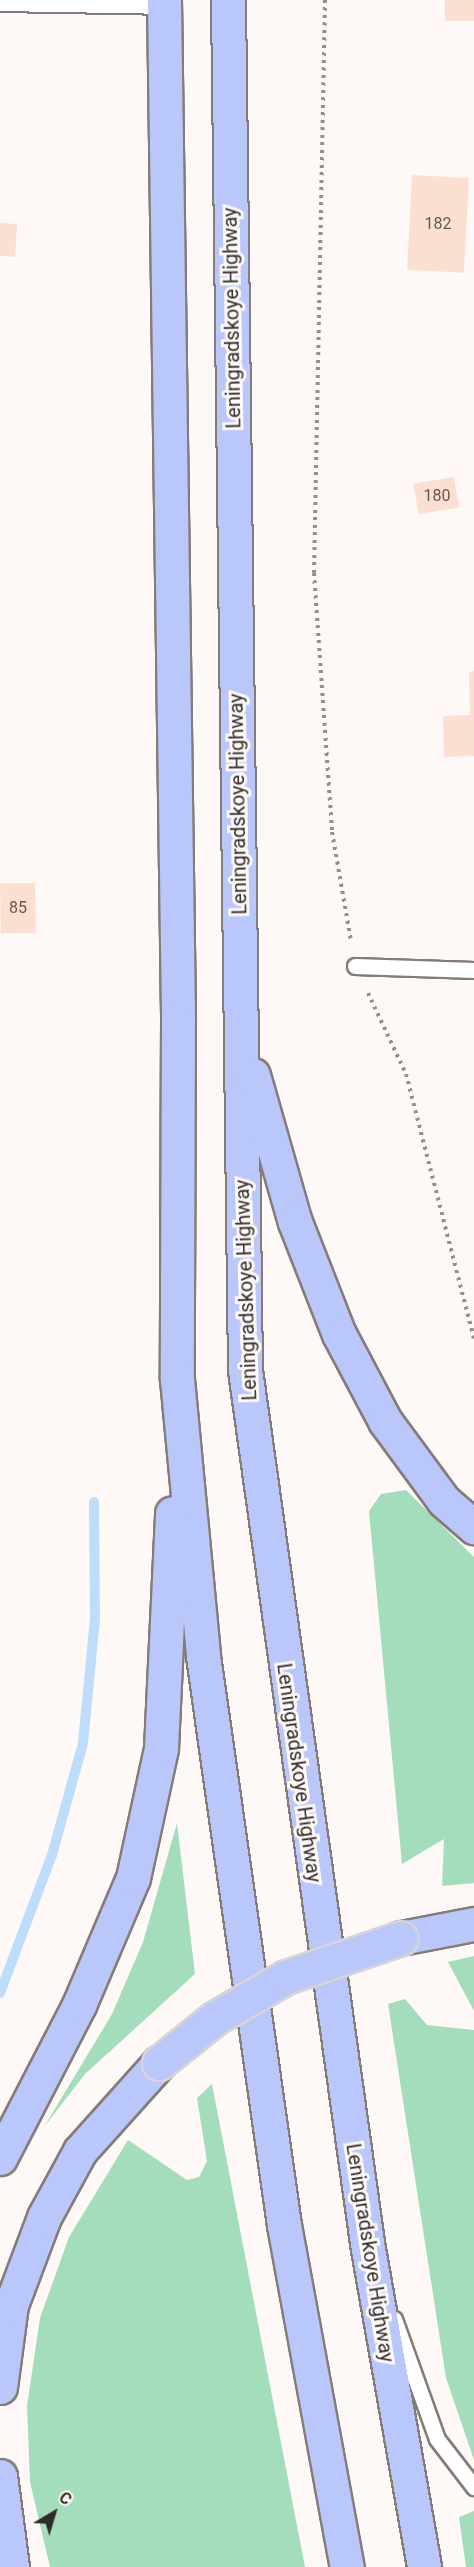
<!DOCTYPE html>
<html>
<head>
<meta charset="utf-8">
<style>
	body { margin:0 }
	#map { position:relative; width:474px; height:2567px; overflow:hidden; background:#fef9f7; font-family:Roboto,sans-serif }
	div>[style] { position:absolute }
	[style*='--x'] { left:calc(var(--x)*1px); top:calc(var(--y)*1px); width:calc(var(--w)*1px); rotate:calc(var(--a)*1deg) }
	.green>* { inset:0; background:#a4ddbb }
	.stream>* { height:10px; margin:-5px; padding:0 5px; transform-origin:5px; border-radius:5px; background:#beddfb }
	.building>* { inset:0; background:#fbe0d1; transform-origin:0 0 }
	.path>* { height:4px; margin-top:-2px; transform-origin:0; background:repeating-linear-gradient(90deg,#948f8d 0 3px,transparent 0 7.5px) }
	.roads { filter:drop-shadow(2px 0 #867b76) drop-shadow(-2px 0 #867b76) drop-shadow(0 2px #867b76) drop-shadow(0 -2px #867b76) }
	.lane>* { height:15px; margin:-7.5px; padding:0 7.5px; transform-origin:7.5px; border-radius:7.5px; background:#fff }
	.highway>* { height:33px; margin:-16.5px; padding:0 16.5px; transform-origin:16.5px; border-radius:16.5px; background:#bac7fa }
	.bridges { filter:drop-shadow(2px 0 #d6d5d4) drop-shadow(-2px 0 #d6d5d4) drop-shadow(0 2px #d6d5d4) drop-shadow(0 -2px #d6d5d4) }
	.highway-bridge>* { height:33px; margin:-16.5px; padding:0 16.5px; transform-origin:16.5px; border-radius:16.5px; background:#bac7fa }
	span { translate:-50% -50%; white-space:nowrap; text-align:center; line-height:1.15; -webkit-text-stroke:6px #fef9f7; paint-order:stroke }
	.number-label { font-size:16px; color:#635954 }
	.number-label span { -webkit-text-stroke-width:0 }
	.street-label { font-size:20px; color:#302c2a }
	.north { position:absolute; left:24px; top:2483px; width:60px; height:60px; -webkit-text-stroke:4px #fef9f7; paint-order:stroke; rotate:38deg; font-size:16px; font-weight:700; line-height:24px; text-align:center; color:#302c2a }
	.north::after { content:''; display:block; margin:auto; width:21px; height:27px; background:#302c2a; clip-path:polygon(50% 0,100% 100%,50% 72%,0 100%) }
</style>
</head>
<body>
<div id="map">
	<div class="green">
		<div style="clip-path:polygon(406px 1490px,474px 1557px,474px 1883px,442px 1886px,444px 1839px,402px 1864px,369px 1511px,381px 1494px)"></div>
		<div style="clip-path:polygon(177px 1823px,195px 1974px,85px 2074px,44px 2127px,112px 2014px,143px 1942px)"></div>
		<div style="clip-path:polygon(474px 1956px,474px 2011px,448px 1962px)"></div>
		<div style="clip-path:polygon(405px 1999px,427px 2025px,474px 2030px,474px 2460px,446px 2378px,388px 2004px)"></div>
		<div style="clip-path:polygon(212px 2084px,305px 2567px,50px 2567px,30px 2482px,27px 2406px,40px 2318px,69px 2237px,128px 2140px,187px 2180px,199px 2177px,207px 2161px,197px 2098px)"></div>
		<div style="clip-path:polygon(474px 2511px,474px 2567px,466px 2567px,459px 2517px)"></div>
	</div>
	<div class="stream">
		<div style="--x:0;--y:1993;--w:147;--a:-69.4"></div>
		<div style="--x:52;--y:1855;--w:116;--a:-74.5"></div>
		<div style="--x:83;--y:1743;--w:125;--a:-84.5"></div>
		<div style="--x:95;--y:1619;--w:117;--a:-90.5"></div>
	</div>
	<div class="building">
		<div style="left:445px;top:0;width:29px;height:21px"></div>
		<div style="left:412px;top:175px;width:57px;height:95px;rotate:3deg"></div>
		<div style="left:0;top:223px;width:17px;height:33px;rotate:3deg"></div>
		<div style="left:454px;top:477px;width:31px;height:41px;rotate:81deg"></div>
		<div style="clip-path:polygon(474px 671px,474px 756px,444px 757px,443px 716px,470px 715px,469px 672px)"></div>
		<div style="left:35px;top:883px;width:50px;height:35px;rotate:89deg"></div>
	</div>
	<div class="path">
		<div style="--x:325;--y:0;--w:573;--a:91.1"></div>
		<div style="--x:314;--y:573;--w:260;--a:86"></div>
		<div style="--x:332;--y:832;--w:111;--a:80.1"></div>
		<div style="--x:368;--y:993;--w:89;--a:64.9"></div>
		<div style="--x:406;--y:1074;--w:273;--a:75.6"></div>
	</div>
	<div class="roads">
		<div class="lane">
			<div style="--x:0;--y:3;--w:164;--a:1"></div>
			<div style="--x:355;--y:966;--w:119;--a:1.9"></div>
			<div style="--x:394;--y:2319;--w:127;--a:70.3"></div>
			<div style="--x:437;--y:2439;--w:61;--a:52.4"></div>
		</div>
		<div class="highway">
			<div style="--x:164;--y:0;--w:1020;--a:89.21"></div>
			<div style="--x:178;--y:1020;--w:359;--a:90.2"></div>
			<div style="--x:177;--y:1379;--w:278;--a:84.6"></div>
			<div style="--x:203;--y:1656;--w:575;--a:81.9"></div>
			<div style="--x:284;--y:2225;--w:348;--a:79.6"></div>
			<div style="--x:228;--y:0;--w:1370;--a:89.29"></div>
			<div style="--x:245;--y:1370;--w:881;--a:82.04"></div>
			<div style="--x:367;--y:2243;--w:329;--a:80"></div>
			<div style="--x:253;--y:1075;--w:153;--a:74.1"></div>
			<div style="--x:295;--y:1222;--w:120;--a:68.6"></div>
			<div style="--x:339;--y:1334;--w:98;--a:62.1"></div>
			<div style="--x:385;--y:1421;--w:99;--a:53.6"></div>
			<div style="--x:444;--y:1501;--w:40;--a:41"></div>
			<div style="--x:401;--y:1938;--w:74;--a:-10.9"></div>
			<div style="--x:0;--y:2158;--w:172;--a:-62.7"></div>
			<div style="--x:79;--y:2005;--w:138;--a:-67"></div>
			<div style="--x:133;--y:1878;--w:133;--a:-77.8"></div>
			<div style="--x:161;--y:1748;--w:235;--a:-87.3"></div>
			<div style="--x:0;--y:2387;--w:83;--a:-82.4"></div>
			<div style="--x:11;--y:2305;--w:94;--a:-69.4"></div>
			<div style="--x:44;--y:2217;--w:75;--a:-61.4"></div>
			<div style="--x:80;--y:2151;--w:118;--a:-48.1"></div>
			<div style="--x:0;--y:2476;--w:92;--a:82.5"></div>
		</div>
	</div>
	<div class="bridges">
		<div class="highway-bridge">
			<div style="--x:159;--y:2063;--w:72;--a:-38.8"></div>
			<div style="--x:215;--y:2018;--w:82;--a:-30"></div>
			<div style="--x:286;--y:1977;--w:121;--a:-18.7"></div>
		</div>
	</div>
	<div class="number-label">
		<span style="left:438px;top:224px">182</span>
		<span style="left:437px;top:496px">180</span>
		<span style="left:18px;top:908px">85</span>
	</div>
	<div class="street-label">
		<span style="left:232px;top:318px;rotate:-91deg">Leningradskoye Highway</span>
		<span style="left:238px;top:804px;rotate:-91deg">Leningradskoye Highway</span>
		<span style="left:246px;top:1290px;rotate:-92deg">Leningradskoye Highway</span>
		<span style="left:299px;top:1773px;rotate:82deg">Leningradskoye Highway</span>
		<span style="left:370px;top:2253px;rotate:81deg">Leningradskoye Highway</span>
	</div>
	<div class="north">С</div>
</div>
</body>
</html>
